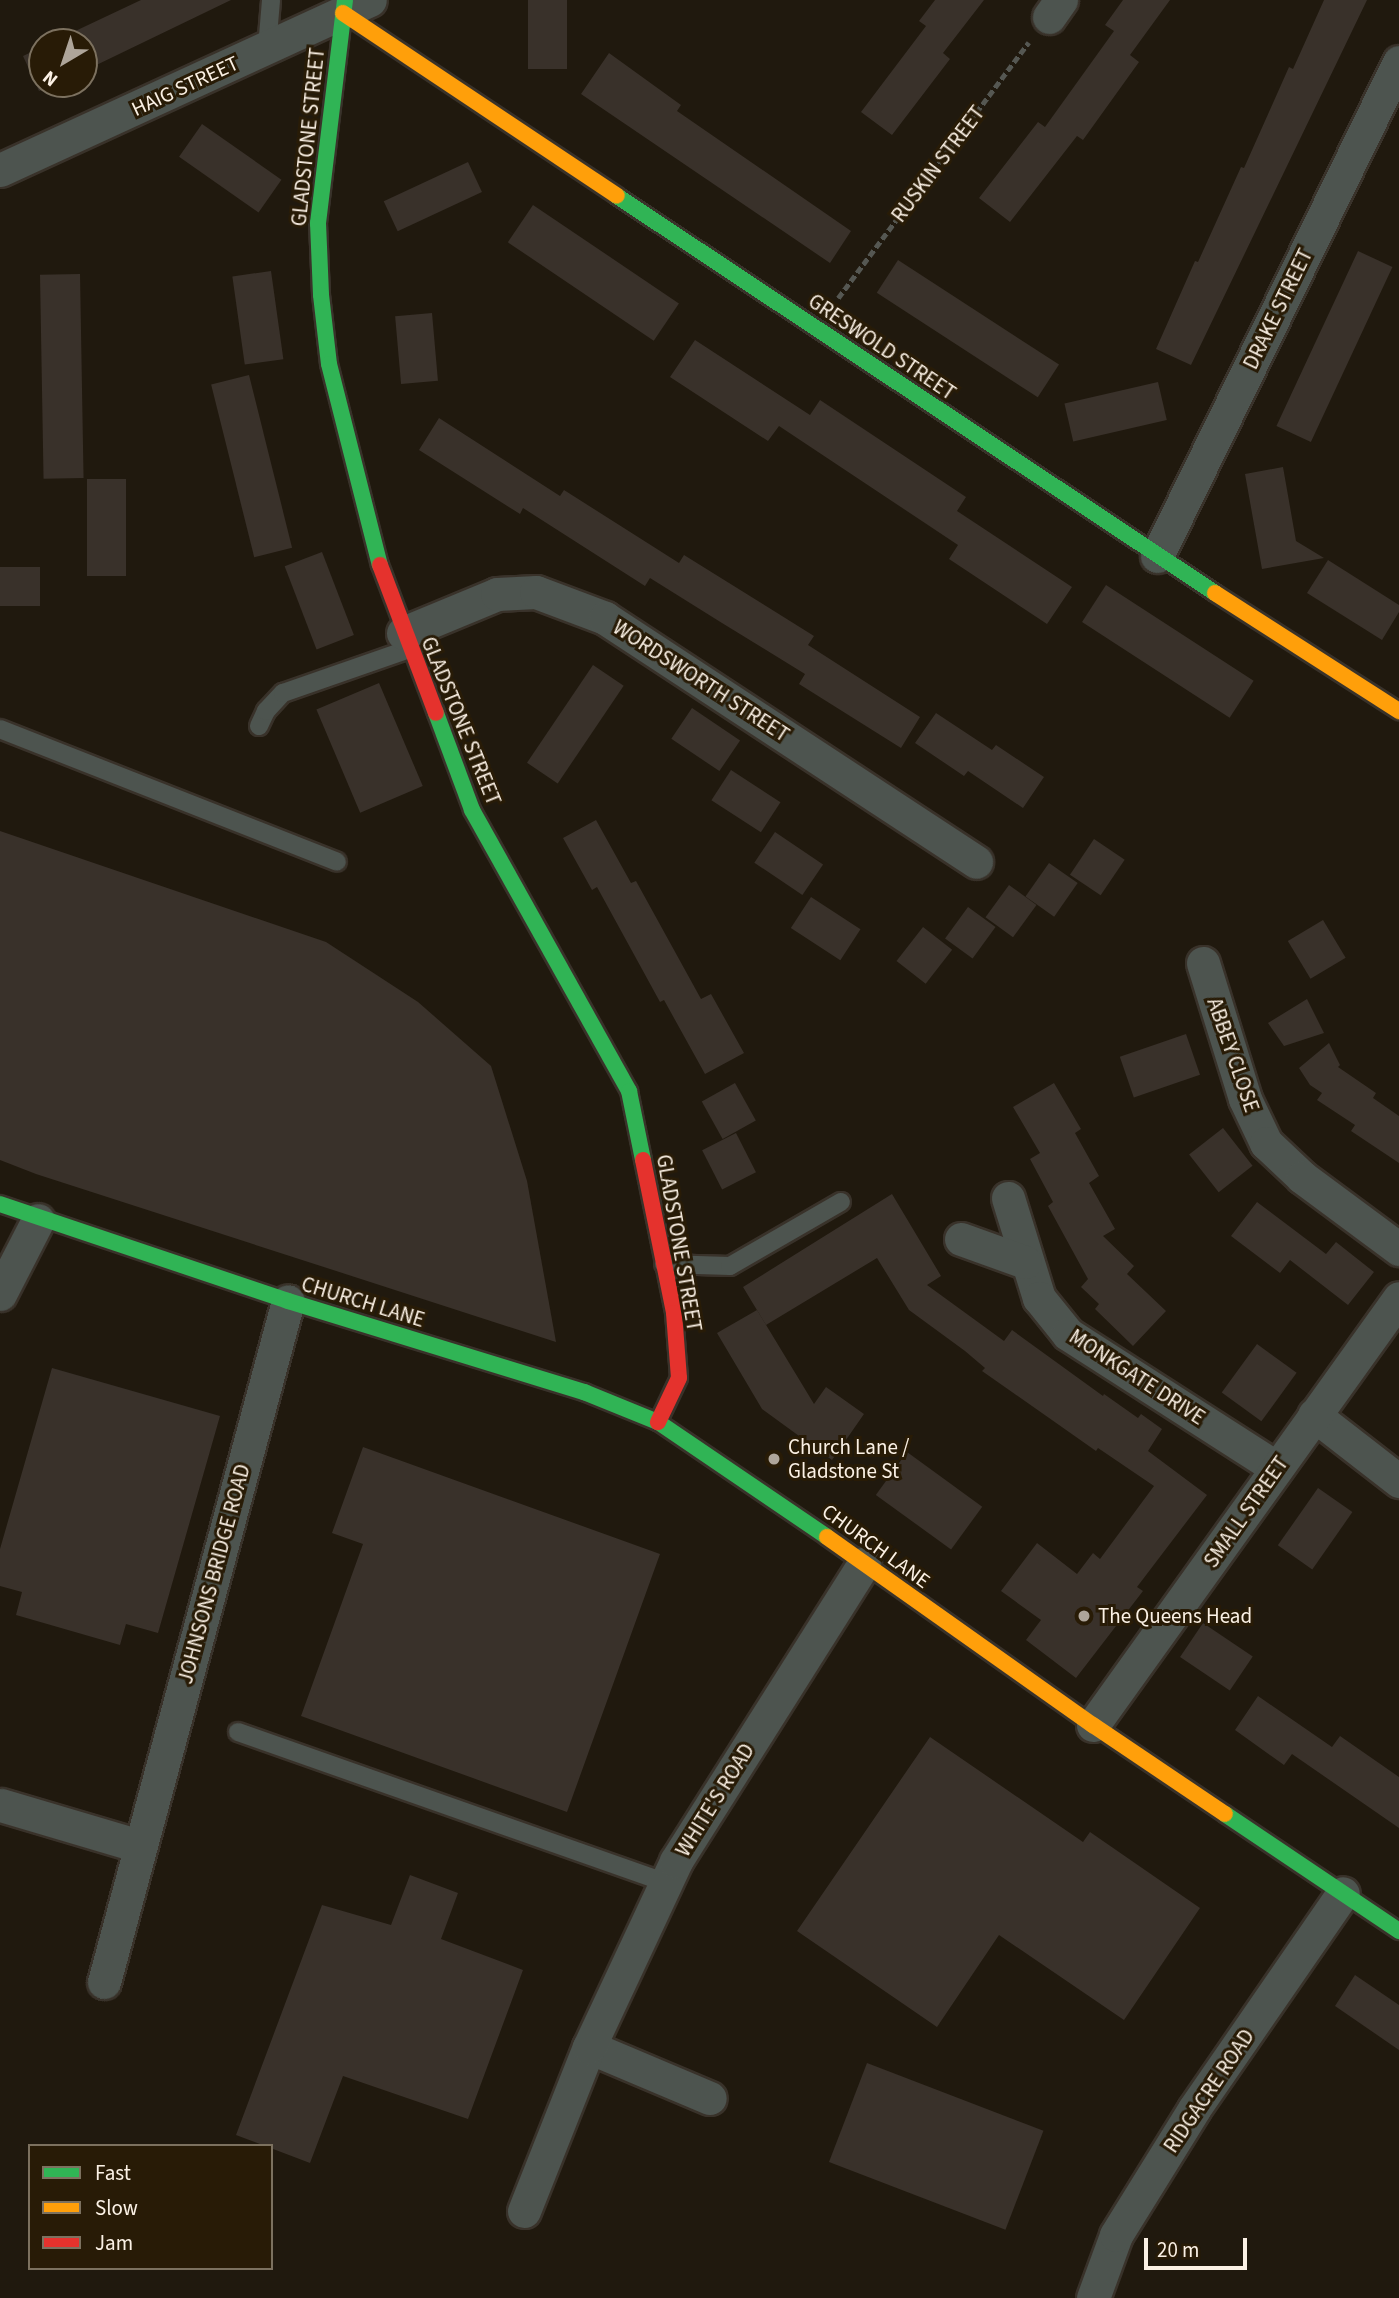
<!DOCTYPE html>
<html>
<head>
<meta charset="utf-8">
<style>
	body { margin:0 }
	#map { position:relative; width:1399px; height:2298px; overflow:hidden; background:#20190e; font-family:"Source Sans 3",sans-serif }
	div>[style] { position:absolute }
	[style*='--x'] { left:calc(var(--x)*1px); top:calc(var(--y)*1px); width:calc(var(--w)*1px); rotate:calc(var(--a)*1deg) }
	.building>* { inset:0; background:#39312a; transform-origin:0 0 }
	.path>* { height:4.5px; margin-top:-2.25px; transform-origin:0; background:repeating-linear-gradient(90deg,#555752 0 7px,transparent 0 10.5px) }
	.roads { filter:drop-shadow(2px 0 #39322a) drop-shadow(-2px 0 #39322a) drop-shadow(0 2px #39322a) drop-shadow(0 -2px #39322a) }
	.lane>* { height:18px; margin:-9px; padding:0 9px; transform-origin:9px; border-radius:9px; background:#4d544f }
	.street>* { height:33px; margin:-16.5px; padding:0 16.5px; transform-origin:16.5px; border-radius:16.5px; background:#4d544f }
	.fast>* { height:16px; margin:-8px; padding:0 8px; transform-origin:8px; border-radius:8px; background:#30b455 }
	.slow>* { height:16px; margin:-8px; padding:0 8px; transform-origin:8px; border-radius:8px; background:#ff9f0a }
	.jam>* { height:16px; margin:-8px; padding:0 8px; transform-origin:8px; border-radius:8px; background:#e5322d }
	.dots>* { width:19px; height:19px; translate:-50% -50%; box-sizing:border-box; border:4px solid #281b06; border-radius:50% }
	span { translate:-50% -50%; white-space:nowrap; text-align:center; line-height:1.15; -webkit-text-stroke:6px #281b06; paint-order:stroke }
	.street-label { font-size:21px; color:#fbf1e5 }
	.poi-label { font-size:21px; color:#fbf1e5 }
	.left { translate:0 -50%; text-align:left }
	.legend { position:absolute; left:28px; top:2144px; width:245px; height:126px; box-sizing:border-box; background:#281b06; border:2px solid #7c715f; margin:0; padding:9px 12px; list-style:none; font-size:21px; color:#fbf1e5 }
	.legend li { display:flex; align-items:center; gap:14px; height:35px }
	.legend b { width:35px; border:2px solid #7c715f }
	.north { position:absolute; left:28px; top:28px; width:70px; height:70px; box-sizing:border-box; background:#281b06; border:2px solid #7c715f; border-radius:50%; rotate:219deg; font-size:19px; font-weight:700; line-height:28px; text-align:center; color:#fbf1e5 }
	.north::after { content:''; display:block; margin:auto; width:24px; height:32px; background:#aea59a; clip-path:polygon(50% 0,100% 100%,50% 72%,0 100%) }
	.scale { position:absolute; left:1144px; top:2238px; width:103px; height:32px; box-sizing:border-box; border:4px solid #fbf1e5; border-top:0; padding-left:9px; font-size:21px; line-height:24px; white-space:nowrap; color:#fbf1e5; -webkit-text-stroke:5px #281b06; paint-order:stroke }
</style>
</head>
<body>
<div id="map">
	<div class="building">
		<div style="clip-path:polygon(141px 0,231px 0,84px 71px,84px 42px,52px 42px)"></div>
		<div style="left:528px;top:0;width:39px;height:69px"></div>
		<div style="clip-path:polygon(935px 0,984px 0,943px 53px,950px 59px,892px 135px,861px 112px,926px 26px,919px 21px)"></div>
		<div style="clip-path:polygon(1123px 0,1170px 0,1130px 55px,1139px 62px,1083px 140px,1077px 136px,1010px 222px,979px 198px,1038px 122px,1045px 127px,1114px 31px,1105px 25px)"></div>
		<div style="clip-path:polygon(1324px 0,1367px 0,1191px 365px,1156px 349px,1195px 261px,1198px 262px,1241px 167px,1244px 168px,1289px 67px,1293px 69px)"></div>
		<div style="clip-path:polygon(42px 47px,42px 84px,55px 84px,39px 91px,23px 56px)"></div>
		<div style="clip-path:polygon(609px 53px,681px 105px,677px 111px,851px 231px,830px 263px,581px 94px)"></div>
		<div style="left:202px;top:124px;width:97px;height:40px;rotate:35deg"></div>
		<div style="left:468px;top:162px;width:33px;height:93px;rotate:65deg"></div>
		<div style="left:533px;top:205px;width:176px;height:45px;rotate:34deg"></div>
		<div style="left:1358px;top:251px;width:38px;height:193px;rotate:25deg"></div>
		<div style="left:898px;top:260px;width:192px;height:39px;rotate:33deg"></div>
		<div style="left:271px;top:271px;width:89px;height:39px;rotate:82deg"></div>
		<div style="left:80px;top:274px;width:204px;height:40px;rotate:89deg"></div>
		<div style="left:432px;top:313px;width:68px;height:37px;rotate:85deg"></div>
		<div style="clip-path:polygon(695px 340px,810px 415px,820px 400px,966px 497px,957px 511px,1072px 587px,1047px 624px,949px 559px,958px 545px,779px 426px,768px 441px,670px 377px)"></div>
		<div style="left:249px;top:375px;width:178px;height:39px;rotate:76deg"></div>
		<div style="left:1158px;top:382px;width:39px;height:96px;rotate:77deg"></div>
		<div style="clip-path:polygon(439px 418px,560px 496px,564px 490px,679px 563px,684px 555px,814px 636px,808px 645px,920px 717px,901px 748px,799px 684px,805px 674px,722px 623px,650px 578px,645px 586px,523px 508px,520px 514px,419px 450px)"></div>
		<div style="clip-path:polygon(1283px 467px,1296px 541px,1324px 558px,1262px 569px,1245px 474px)"></div>
		<div style="left:87px;top:479px;width:39px;height:97px"></div>
		<div style="left:322px;top:552px;width:89px;height:40px;rotate:69deg"></div>
		<div style="clip-path:polygon(1328px 560px,1399px 605px,1399px 612px,1382px 640px,1307px 593px)"></div>
		<div style="left:40px;top:567px;width:39px;height:40px;rotate:90deg"></div>
		<div style="left:1106px;top:585px;width:176px;height:44px;rotate:33deg"></div>
		<div style="left:593px;top:665px;width:37px;height:118px;rotate:34deg"></div>
		<div style="left:379px;top:683px;width:112px;height:68px;rotate:67deg"></div>
		<div style="left:692px;top:708px;width:58px;height:37px;rotate:34deg"></div>
		<div style="clip-path:polygon(936px 713px,992px 750px,996px 745px,1044px 777px,1023px 808px,968px 771px,964px 776px,915px 743px)"></div>
		<div style="left:731px;top:770px;width:59px;height:36px;rotate:33deg"></div>
		<div style="clip-path:polygon(596px 820px,631px 883px,636px 881px,701px 999px,711px 994px,744px 1053px,705px 1074px,664px 1000px,660px 1002px,597px 887px,592px 890px,563px 838px)"></div>
		<div style="clip-path:polygon(0 831px,326px 942px,418px 1002px,491px 1066px,527px 1181px,556px 1342px,36px 1174px,0 1160px)"></div>
		<div style="left:775px;top:832px;width:58px;height:37px;rotate:34deg"></div>
		<div style="left:1094px;top:839px;width:37px;height:43px;rotate:34deg"></div>
		<div style="left:1049px;top:863px;width:35px;height:41px;rotate:35deg"></div>
		<div style="left:1009px;top:885px;width:34px;height:40px;rotate:36deg"></div>
		<div style="left:811px;top:897px;width:59px;height:37px;rotate:33deg"></div>
		<div style="left:968px;top:907px;width:34px;height:39px;rotate:36deg"></div>
		<div style="left:1323px;top:920px;width:44px;height:41px;rotate:59deg"></div>
		<div style="left:923px;top:927px;width:37px;height:43px;rotate:38deg"></div>
		<div style="clip-path:polygon(1307px 999px,1324px 1033px,1284px 1046px,1268px 1023px)"></div>
		<div style="left:1186px;top:1034px;width:43px;height:70px;rotate:71deg"></div>
		<div style="clip-path:polygon(1329px 1043px,1340px 1065px,1338px 1067px,1376px 1093px,1373px 1098px,1399px 1116px,1399px 1163px,1351px 1131px,1355px 1125px,1317px 1100px,1322px 1093px,1310px 1085px,1299px 1068px)"></div>
		<div style="left:735px;top:1083px;width:43px;height:38px;rotate:61deg"></div>
		<div style="clip-path:polygon(1054px 1083px,1081px 1129px,1075px 1133px,1099px 1176px,1089px 1183px,1115px 1229px,1103px 1236px,1134px 1266px,1127px 1274px,1166px 1311px,1133px 1346px,1095px 1309px,1099px 1304px,1081px 1287px,1088px 1279px,1048px 1206px,1053px 1202px,1030px 1159px,1040px 1153px,1013px 1107px)"></div>
		<div style="left:1223px;top:1128px;width:48px;height:43px;rotate:52deg"></div>
		<div style="left:736px;top:1133px;width:44px;height:38px;rotate:63deg"></div>
		<div style="clip-path:polygon(892px 1194px,941px 1276px,927px 1285px,1004px 1341px,1012px 1330px,1103px 1396px,1104px 1394px,1138px 1418px,1141px 1414px,1162px 1429px,1148px 1451px,1207px 1495px,1137px 1587px,1143px 1591px,1076px 1678px,1026px 1640px,1041px 1620px,1001px 1591px,1037px 1543px,1077px 1574px,1093px 1553px,1100px 1559px,1154px 1486px,1098px 1448px,1096px 1451px,982px 1371px,985px 1368px,965px 1351px,909px 1310px,877px 1258px,766px 1325px,743px 1287px)"></div>
		<div style="clip-path:polygon(1257px 1202px,1326px 1254px,1336px 1242px,1374px 1272px,1348px 1305px,1290px 1260px,1280px 1273px,1231px 1236px)"></div>
		<div style="clip-path:polygon(757px 1310px,814px 1404px,826px 1387px,864px 1414px,832px 1460px,762px 1409px,717px 1333px)"></div>
		<div style="left:1257px;top:1344px;width:49px;height:60px;rotate:36deg"></div>
		<div style="clip-path:polygon(52px 1368px,220px 1416px,158px 1633px,126px 1624px,120px 1645px,16px 1615px,22px 1592px,0 1586px,0 1549px)"></div>
		<div style="clip-path:polygon(363px 1447px,660px 1554px,567px 1812px,301px 1716px,363px 1544px,332px 1533px)"></div>
		<div style="left:907px;top:1452px;width:93px;height:53px;rotate:36deg"></div>
		<div style="left:1318px;top:1488px;width:42px;height:70px;rotate:35deg"></div>
		<div style="left:1203px;top:1623px;width:60px;height:41px;rotate:34deg"></div>
		<div style="clip-path:polygon(1258px 1696px,1332px 1747px,1340px 1736px,1399px 1777px,1399px 1828px,1292px 1754px,1284px 1765px,1235px 1730px)"></div>
		<div style="clip-path:polygon(930px 1737px,1083px 1842px,1090px 1832px,1200px 1908px,1124px 2020px,999px 1935px,937px 2027px,797px 1931px)"></div>
		<div style="clip-path:polygon(410px 1875px,458px 1893px,441px 1939px,523px 1970px,468px 2119px,343px 2076px,310px 2163px,236px 2135px,322px 1905px,391px 1925px)"></div>
		<div style="clip-path:polygon(1355px 1975px,1399px 2005px,1399px 2050px,1335px 2006px)"></div>
		<div style="left:867px;top:2063px;width:189px;height:106px;rotate:21deg"></div>
	</div>
	<div class="path">
		<div style="--x:838;--y:298;--w:319;--a:-53.3"></div>
	</div>
	<div class="roads">
		<div class="lane">
			<div style="--x:267;--y:48;--w:48;--a:-85.2"></div>
			<div style="--x:259;--y:726;--w:17;--a:-65"></div>
			<div style="--x:266;--y:711;--w:25;--a:-47"></div>
			<div style="--x:283;--y:693;--w:133;--a:-19.2"></div>
			<div style="--x:0;--y:729;--w:362;--a:21.5"></div>
			<div style="--x:664;--y:1264;--w:66;--a:1.7"></div>
			<div style="--x:730;--y:1266;--w:128;--a:-30"></div>
			<div style="--x:238;--y:1732;--w:454;--a:19.4"></div>
		</div>
		<div class="street">
			<div style="--x:1049;--y:17;--w:21;--a:-55"></div>
			<div style="--x:0;--y:170;--w:407;--a:-24.7"></div>
			<div style="--x:1157;--y:556;--w:550;--a:-63.9"></div>
			<div style="--x:403;--y:633;--w:102;--a:-22.5"></div>
			<div style="--x:497;--y:594;--w:39;--a:-3"></div>
			<div style="--x:536;--y:592;--w:74;--a:20.6"></div>
			<div style="--x:605;--y:618;--w:444;--a:33.3"></div>
			<div style="--x:1203;--y:963;--w:142;--a:72.8"></div>
			<div style="--x:1245;--y:1099;--w:49;--a:64.5"></div>
			<div style="--x:1266;--y:1143;--w:50;--a:43.4"></div>
			<div style="--x:1302;--y:1177;--w:121;--a:36.6"></div>
			<div style="--x:1008;--y:1198;--w:105;--a:72.8"></div>
			<div style="--x:1039;--y:1298;--w:46;--a:51.1"></div>
			<div style="--x:1068;--y:1334;--w:248;--a:32.7"></div>
			<div style="--x:961;--y:1239;--w:68;--a:19.8"></div>
			<div style="--x:0;--y:1294;--w:83;--a:-62.8"></div>
			<div style="--x:1314;--y:1415;--w:108;--a:37.8"></div>
			<div style="--x:1093;--y:1725;--w:525;--a:-54.37"></div>
			<div style="--x:1;--y:1805;--w:144;--a:16.5"></div>
			<div style="--x:104;--y:1982;--w:705;--a:-74.88"></div>
			<div style="--x:589;--y:2047;--w:131;--a:22.9"></div>
			<div style="--x:524;--y:2211;--w:176;--a:-68.4"></div>
			<div style="--x:589;--y:2047;--w:205;--a:-64.9"></div>
			<div style="--x:676;--y:1861;--w:352;--a:-57.7"></div>
			<div style="--x:1093;--y:2298;--w:67;--a:-69.9"></div>
			<div style="--x:1116;--y:2235;--w:148;--a:-58.2"></div>
			<div style="--x:1194;--y:2109;--w:262;--a:-55.4"></div>
		</div>
		<div class="fast">
			<div style="--x:345;--y:0;--w:225;--a:96.9"></div>
			<div style="--x:318;--y:223;--w:72;--a:87.6"></div>
			<div style="--x:321;--y:295;--w:69;--a:83.4"></div>
			<div style="--x:329;--y:364;--w:207;--a:75.8"></div>
			<div style="--x:617;--y:196;--w:718;--a:33.58"></div>
			<div style="--x:436;--y:713;--w:103;--a:69.6"></div>
			<div style="--x:472;--y:810;--w:322;--a:60.8"></div>
			<div style="--x:629;--y:1091;--w:70;--a:78.5"></div>
			<div style="--x:0;--y:1204;--w:304;--a:18.6"></div>
			<div style="--x:288;--y:1301;--w:310;--a:17.1"></div>
			<div style="--x:584;--y:1392;--w:80;--a:22.1"></div>
			<div style="--x:658;--y:1422;--w:204;--a:34.2"></div>
			<div style="--x:1225;--y:1814;--w:210;--a:33.9"></div>
		</div>
		<div class="slow">
			<div style="--x:343;--y:13;--w:329;--a:33.7"></div>
			<div style="--x:1215;--y:593;--w:219;--a:32.7"></div>
			<div style="--x:827;--y:1537;--w:326;--a:35.3"></div>
			<div style="--x:1093;--y:1725;--w:159;--a:34"></div>
		</div>
		<div class="jam">
			<div style="--x:380;--y:565;--w:158;--a:69.3"></div>
			<div style="--x:643;--y:1160;--w:156;--a:78.5"></div>
			<div style="--x:674;--y:1313;--w:65;--a:85.6"></div>
			<div style="--x:679;--y:1378;--w:49;--a:115.5"></div>
		</div>
	</div>
	<div class="dots">
		<div style="left:774px;top:1459px;background:#aea59a"></div>
		<div style="left:1084px;top:1616px;background:#aea59a"></div>
	</div>
	<div class="street-label">
		<span style="left:185px;top:86px;rotate:-25deg">HAIG STREET</span>
		<span style="left:308px;top:137px;rotate:-84deg">GLADSTONE STREET</span>
		<span style="left:938px;top:164px;rotate:-53deg">RUSKIN STREET</span>
		<span style="left:1278px;top:309px;rotate:-64deg">DRAKE STREET</span>
		<span style="left:882px;top:347px;rotate:34deg">GRESWOLD STREET</span>
		<span style="left:701px;top:681px;rotate:33deg">WORDSWORTH STREET</span>
		<span style="left:461px;top:721px;rotate:68deg">GLADSTONE STREET</span>
		<span style="left:1233px;top:1055px;rotate:71deg">ABBEY CLOSE</span>
		<span style="left:679px;top:1243px;rotate:80deg">GLADSTONE STREET</span>
		<span style="left:363px;top:1302px;rotate:17deg">CHURCH LANE</span>
		<span style="left:1137px;top:1377px;rotate:33deg">MONKGATE DRIVE</span>
		<span style="left:1246px;top:1512px;rotate:-55deg">SMALL STREET</span>
		<span style="left:876px;top:1546px;rotate:36deg">CHURCH LANE</span>
		<span style="left:214px;top:1574px;rotate:-75deg">JOHNSONS BRIDGE ROAD</span>
		<span style="left:715px;top:1800px;rotate:-58deg">WHITE'S ROAD</span>
		<span style="left:1209px;top:2091px;rotate:-56deg">RIDGACRE ROAD</span>
	</div>
	<div class="poi-label">
		<span class="left" style="left:788px;top:1459px">Church Lane /<br>Gladstone St</span>
		<span class="left" style="left:1098px;top:1616px">The Queens Head</span>
	</div>
	<ul class="legend">
	<li><b style="height:9px;background:#30b455"></b>Fast</li>
	<li><b style="height:9px;background:#ff9f0a"></b>Slow</li>
	<li><b style="height:9px;background:#e5322d"></b>Jam</li>
	</ul>
	<div class="north">N</div>
	<div class="scale">20 m</div>
</div>
</body>
</html>
